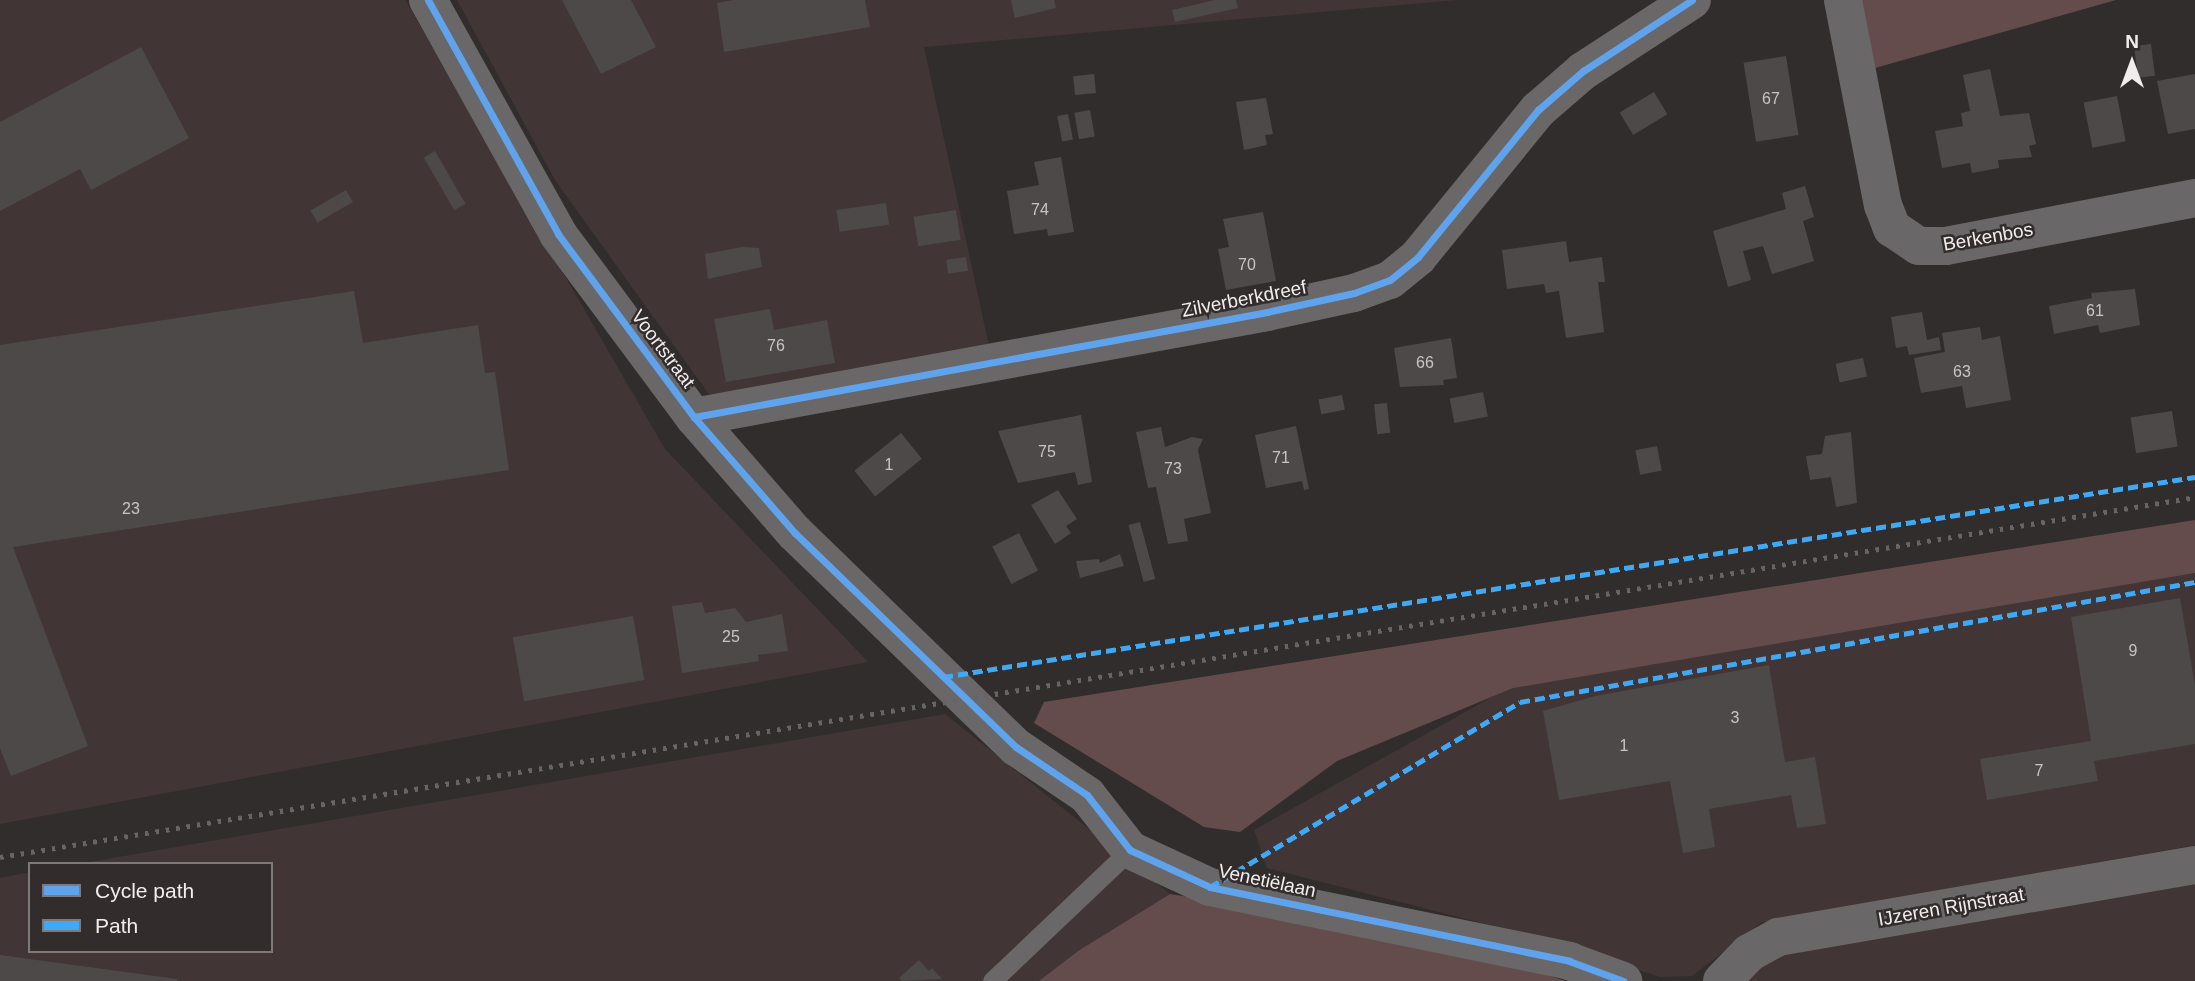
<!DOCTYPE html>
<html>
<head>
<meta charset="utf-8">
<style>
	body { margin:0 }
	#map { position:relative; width:2195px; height:981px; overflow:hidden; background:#322d2d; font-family:Arial,sans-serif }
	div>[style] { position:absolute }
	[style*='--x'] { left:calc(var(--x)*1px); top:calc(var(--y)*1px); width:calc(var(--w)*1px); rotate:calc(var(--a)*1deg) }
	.built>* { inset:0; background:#423535 }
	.green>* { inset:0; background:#644c4c }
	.building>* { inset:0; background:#4d4949; transform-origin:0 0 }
	.lane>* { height:19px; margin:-9.5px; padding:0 9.5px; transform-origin:9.5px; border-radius:9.5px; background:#696767 }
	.street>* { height:38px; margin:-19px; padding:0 19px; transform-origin:19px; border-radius:19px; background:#696767 }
	.rail>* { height:5px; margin-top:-2.5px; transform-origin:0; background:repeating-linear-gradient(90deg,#686464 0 3.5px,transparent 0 10.5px) }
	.quiet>* { height:5px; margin-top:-2.5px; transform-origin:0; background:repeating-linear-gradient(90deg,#3fa9f5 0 10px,transparent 0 15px) }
	.cycleway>* { height:7px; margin:-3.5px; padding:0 3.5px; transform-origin:3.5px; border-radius:3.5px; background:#60a3ed }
	span { translate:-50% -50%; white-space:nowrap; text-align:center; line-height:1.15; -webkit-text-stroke:5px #332c2c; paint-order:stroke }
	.number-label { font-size:16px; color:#c8c4c4 }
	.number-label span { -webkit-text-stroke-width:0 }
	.street-label { font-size:19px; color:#f1eded }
	.legend { position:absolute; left:28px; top:862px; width:245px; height:91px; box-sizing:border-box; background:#332c2c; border:2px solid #7f7979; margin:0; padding:9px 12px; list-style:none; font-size:21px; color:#f1eded }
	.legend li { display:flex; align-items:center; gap:14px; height:35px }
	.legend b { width:35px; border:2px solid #7f7979 }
	.north { position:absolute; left:2097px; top:28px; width:70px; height:70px; -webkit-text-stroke:5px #332c2c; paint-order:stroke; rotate:0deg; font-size:19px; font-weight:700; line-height:28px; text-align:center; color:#f1eded }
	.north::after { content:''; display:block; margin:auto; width:24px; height:32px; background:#f1eded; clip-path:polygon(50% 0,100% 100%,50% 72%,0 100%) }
</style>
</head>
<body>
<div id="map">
	<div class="built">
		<div style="clip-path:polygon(0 0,405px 0,665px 449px,868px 662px,0 824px)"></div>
		<div style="clip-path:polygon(457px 0,1457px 0,924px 47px,989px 346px,711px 397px,555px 180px)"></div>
		<div style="clip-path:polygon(2195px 573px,2195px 845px,1762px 922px,1692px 976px,1660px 977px,1552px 941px,1267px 868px,1254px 830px,1510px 687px)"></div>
		<div style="clip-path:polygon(945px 714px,1170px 894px,1078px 951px,1039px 981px,0 981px,0 878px,30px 872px,30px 951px,271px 951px,271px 864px,78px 864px)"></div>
		<div style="clip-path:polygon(2195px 881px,2195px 981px,1746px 981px,1773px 954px)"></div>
	</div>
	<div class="green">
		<div style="clip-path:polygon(1862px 0,2116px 0,1875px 68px)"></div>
		<div style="clip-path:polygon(2195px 520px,2195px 573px,1513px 688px,1337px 761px,1240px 832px,1204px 827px,1034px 723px,1044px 702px)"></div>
		<div style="clip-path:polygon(1170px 894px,1404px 932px,1566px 981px,1039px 981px,1078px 951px)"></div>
	</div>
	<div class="building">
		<div style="clip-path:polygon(562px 0,631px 0,656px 47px,601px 74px)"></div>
		<div style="clip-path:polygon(733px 0,865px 0,870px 27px,724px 52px,717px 3px)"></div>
		<div style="clip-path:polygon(1011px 0,1054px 0,1056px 8px,1015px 18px)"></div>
		<div style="clip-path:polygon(1215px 0,1236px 0,1238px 8px,1175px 22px,1172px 10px)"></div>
		<div style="left:2151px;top:44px;width:32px;height:17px;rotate:83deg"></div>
		<div style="clip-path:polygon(141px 47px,189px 138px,91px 190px,80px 169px,0 211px,0 122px)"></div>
		<div style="left:1786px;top:56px;width:80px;height:43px;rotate:81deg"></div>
		<div style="clip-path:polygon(1990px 69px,2000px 116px,2029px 113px,2036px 144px,2029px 146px,2032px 157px,1998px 160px,1999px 168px,1972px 173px,1970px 163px,1942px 168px,1935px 131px,1963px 126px,1961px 113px,1970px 111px,1963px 75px)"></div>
		<div style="left:1094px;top:74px;width:19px;height:21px;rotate:84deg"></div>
		<div style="clip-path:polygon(2195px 74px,2195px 129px,2168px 134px,2157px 81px)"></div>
		<div style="left:1654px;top:92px;width:26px;height:40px;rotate:59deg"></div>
		<div style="left:2117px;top:96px;width:46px;height:34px;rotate:79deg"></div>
		<div style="clip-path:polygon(1266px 98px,1273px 134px,1265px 135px,1267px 145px,1244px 150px,1236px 102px)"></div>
		<div style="left:1090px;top:110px;width:27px;height:16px;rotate:80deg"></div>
		<div style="left:1068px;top:114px;width:26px;height:11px;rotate:79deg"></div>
		<div style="left:435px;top:151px;width:61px;height:13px;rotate:60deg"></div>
		<div style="clip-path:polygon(1061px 157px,1074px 232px,1048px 236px,1047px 229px,1014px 234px,1007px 191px,1039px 185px,1034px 162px)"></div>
		<div style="clip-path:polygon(1805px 186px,1814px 217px,1803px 221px,1814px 261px,1772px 274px,1763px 246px,1743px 251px,1751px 280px,1728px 287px,1713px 231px,1786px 209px,1782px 193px)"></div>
		<div style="left:346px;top:190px;width:14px;height:41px;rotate:60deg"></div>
		<div style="left:886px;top:203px;width:22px;height:50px;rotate:82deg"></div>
		<div style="left:956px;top:210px;width:30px;height:43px;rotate:81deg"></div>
		<div style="clip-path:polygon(1263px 212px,1276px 281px,1226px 290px,1218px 249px,1229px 247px,1223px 219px)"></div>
		<div style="clip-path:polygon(1566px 241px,1569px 262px,1602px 257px,1605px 282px,1598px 282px,1604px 332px,1566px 338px,1559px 291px,1546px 293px,1544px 284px,1507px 289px,1502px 250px)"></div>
		<div style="clip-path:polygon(742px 247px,759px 248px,762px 267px,708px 279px,705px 254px)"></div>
		<div style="left:966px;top:257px;width:14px;height:20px;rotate:82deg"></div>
		<div style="clip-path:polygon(2135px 289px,2140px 325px,2100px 333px,2098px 325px,2054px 334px,2049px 306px,2092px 298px,2091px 293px)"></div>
		<div style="clip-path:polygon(354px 291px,363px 343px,478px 325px,485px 373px,495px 372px,509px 470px,13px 547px,88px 746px,11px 776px,0 748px,0 345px)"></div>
		<div style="clip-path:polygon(770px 309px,774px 330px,827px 320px,835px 363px,726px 382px,714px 319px)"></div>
		<div style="clip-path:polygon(1922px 312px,1927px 340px,1939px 337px,1941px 350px,1909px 355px,1907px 346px,1896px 348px,1891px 317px)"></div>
		<div style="clip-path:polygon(1980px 327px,1982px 340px,2000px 336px,2011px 400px,1966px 408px,1962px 386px,1921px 393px,1914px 358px,1945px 352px,1942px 333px)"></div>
		<div style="clip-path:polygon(1451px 338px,1457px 378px,1443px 380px,1444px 385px,1400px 387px,1394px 348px)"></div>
		<div style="left:1863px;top:358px;width:19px;height:28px;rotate:78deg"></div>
		<div style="left:1483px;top:392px;width:25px;height:34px;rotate:79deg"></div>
		<div style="left:1342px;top:395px;width:15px;height:24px;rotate:79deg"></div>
		<div style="left:1387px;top:403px;width:30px;height:13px;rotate:84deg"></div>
		<div style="left:2172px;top:411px;width:36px;height:42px;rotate:81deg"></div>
		<div style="clip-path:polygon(1081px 415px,1092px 482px,1078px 485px,1075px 472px,1018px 483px,998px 431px)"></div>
		<div style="clip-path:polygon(1296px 426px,1309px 489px,1304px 490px,1302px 481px,1266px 488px,1255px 435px)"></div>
		<div style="clip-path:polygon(1161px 427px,1165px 447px,1192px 437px,1203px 439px,1198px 450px,1211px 513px,1184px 519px,1188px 541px,1168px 544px,1156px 487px,1148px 488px,1136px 432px)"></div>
		<div style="clip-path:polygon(1851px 432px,1857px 503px,1836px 507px,1831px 477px,1810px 480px,1806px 456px,1822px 454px,1825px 436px)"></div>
		<div style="left:901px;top:433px;width:33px;height:60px;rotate:51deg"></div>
		<div style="left:1657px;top:446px;width:25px;height:22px;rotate:79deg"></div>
		<div style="clip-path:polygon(1058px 490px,1077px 519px,1066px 526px,1071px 533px,1055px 544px,1031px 505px)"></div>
		<div style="left:1140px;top:522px;width:59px;height:12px;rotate:75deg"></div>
		<div style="left:1019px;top:533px;width:42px;height:30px;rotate:63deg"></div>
		<div style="clip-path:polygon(1120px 554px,1124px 566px,1080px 578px,1076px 561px,1099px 559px,1100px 563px)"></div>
		<div style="clip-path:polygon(2180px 598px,2195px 685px,2195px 744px,2094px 761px,2098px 781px,1987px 800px,1980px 759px,2091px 741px,2071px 617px)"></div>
		<div style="clip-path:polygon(702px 602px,705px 613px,735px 608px,746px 622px,782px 614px,788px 651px,758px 655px,759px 661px,682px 673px,672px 606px)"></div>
		<div style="left:633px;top:616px;width:65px;height:122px;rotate:80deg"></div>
		<div style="clip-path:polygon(1769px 665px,1785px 762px,1815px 757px,1826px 824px,1797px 828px,1791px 795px,1709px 809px,1715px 847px,1683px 853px,1670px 781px,1559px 800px,1543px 711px,1595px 696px)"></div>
		<div style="clip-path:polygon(0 955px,177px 979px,177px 981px,0 981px)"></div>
		<div style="clip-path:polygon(919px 960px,929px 971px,932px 968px,942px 979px,902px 981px,899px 978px)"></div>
	</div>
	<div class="lane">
		<div style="--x:992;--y:981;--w:190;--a:-43.5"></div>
	</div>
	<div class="street">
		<div style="--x:428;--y:0;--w:268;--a:60.9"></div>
		<div style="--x:558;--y:234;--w:228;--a:53.4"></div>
		<div style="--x:694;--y:417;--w:154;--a:49"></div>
		<div style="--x:795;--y:533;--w:308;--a:44.1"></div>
		<div style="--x:1016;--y:747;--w:86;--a:34.1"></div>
		<div style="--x:1087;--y:795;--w:70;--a:52"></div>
		<div style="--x:1130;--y:850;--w:88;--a:24.8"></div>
		<div style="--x:1210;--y:887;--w:367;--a:11.6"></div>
		<div style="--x:1569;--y:961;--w:58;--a:20.3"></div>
		<div style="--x:1843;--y:0;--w:209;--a:79"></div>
		<div style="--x:1883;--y:205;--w:25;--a:69"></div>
		<div style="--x:1892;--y:228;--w:32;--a:34"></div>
		<div style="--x:1919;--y:246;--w:27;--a:0"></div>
		<div style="--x:1946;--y:246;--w:254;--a:-10.9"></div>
		<div style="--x:694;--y:417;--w:583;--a:-10.38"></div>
		<div style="--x:1267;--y:312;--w:89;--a:-12.3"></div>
		<div style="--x:1354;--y:293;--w:38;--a:-20"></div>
		<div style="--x:1390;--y:280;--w:36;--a:-39"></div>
		<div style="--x:1418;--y:257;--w:190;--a:-50.8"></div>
		<div style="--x:1538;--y:110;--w:60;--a:-40.9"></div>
		<div style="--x:1583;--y:71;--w:130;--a:-33.1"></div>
		<div style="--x:1722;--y:981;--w:39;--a:-46"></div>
		<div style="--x:1749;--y:953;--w:33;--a:-29"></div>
		<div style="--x:1778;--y:937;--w:423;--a:-9.8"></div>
	</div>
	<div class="rail">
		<div style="--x:0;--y:857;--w:2224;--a:-9.31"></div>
	</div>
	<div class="quiet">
		<div style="--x:943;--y:677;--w:1268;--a:-9.08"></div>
		<div style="--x:1210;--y:887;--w:361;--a:-30.8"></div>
		<div style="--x:1520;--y:702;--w:686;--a:-10.08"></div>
	</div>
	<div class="cycleway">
		<div style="--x:428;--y:0;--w:268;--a:60.9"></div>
		<div style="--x:558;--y:234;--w:228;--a:53.4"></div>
		<div style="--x:694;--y:417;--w:154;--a:49"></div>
		<div style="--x:795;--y:533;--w:308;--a:44.1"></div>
		<div style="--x:1016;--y:747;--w:86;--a:34.1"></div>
		<div style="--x:1087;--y:795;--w:70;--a:52"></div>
		<div style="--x:1130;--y:850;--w:88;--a:24.8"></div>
		<div style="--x:1210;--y:887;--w:367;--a:11.6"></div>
		<div style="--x:1569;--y:961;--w:58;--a:20.3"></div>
		<div style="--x:694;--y:417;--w:583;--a:-10.38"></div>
		<div style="--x:1267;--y:312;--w:89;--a:-12.3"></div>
		<div style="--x:1354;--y:293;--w:38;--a:-20"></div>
		<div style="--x:1390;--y:280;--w:36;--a:-39"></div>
		<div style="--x:1418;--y:257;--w:190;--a:-50.8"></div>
		<div style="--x:1538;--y:110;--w:60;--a:-40.9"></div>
		<div style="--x:1583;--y:71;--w:130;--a:-33.1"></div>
	</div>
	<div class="number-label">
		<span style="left:1771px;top:99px">67</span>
		<span style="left:1040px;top:210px">74</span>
		<span style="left:1247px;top:265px">70</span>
		<span style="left:2095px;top:311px">61</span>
		<span style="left:776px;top:346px">76</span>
		<span style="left:1425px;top:363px">66</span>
		<span style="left:1962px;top:372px">63</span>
		<span style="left:1047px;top:452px">75</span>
		<span style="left:1281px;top:458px">71</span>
		<span style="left:889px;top:465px">1</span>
		<span style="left:1173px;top:469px">73</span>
		<span style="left:131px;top:509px">23</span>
		<span style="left:731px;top:637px">25</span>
		<span style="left:2133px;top:651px">9</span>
		<span style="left:1735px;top:718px">3</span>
		<span style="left:1624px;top:746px">1</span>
		<span style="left:2039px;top:771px">7</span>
	</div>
	<div class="street-label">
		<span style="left:1988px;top:237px;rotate:-10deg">Berkenbos</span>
		<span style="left:1244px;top:299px;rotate:-11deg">Zilverberkdreef</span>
		<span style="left:663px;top:349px;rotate:53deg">Voortstraat</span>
		<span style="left:1267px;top:881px;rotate:12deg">Venetiëlaan</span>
		<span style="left:1951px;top:907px;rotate:-10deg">IJzeren Rijnstraat</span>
	</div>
	<ul class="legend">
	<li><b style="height:9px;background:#60a3ed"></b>Cycle path</li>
	<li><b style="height:9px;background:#3fa9f5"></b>Path</li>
	</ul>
	<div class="north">N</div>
</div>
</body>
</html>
